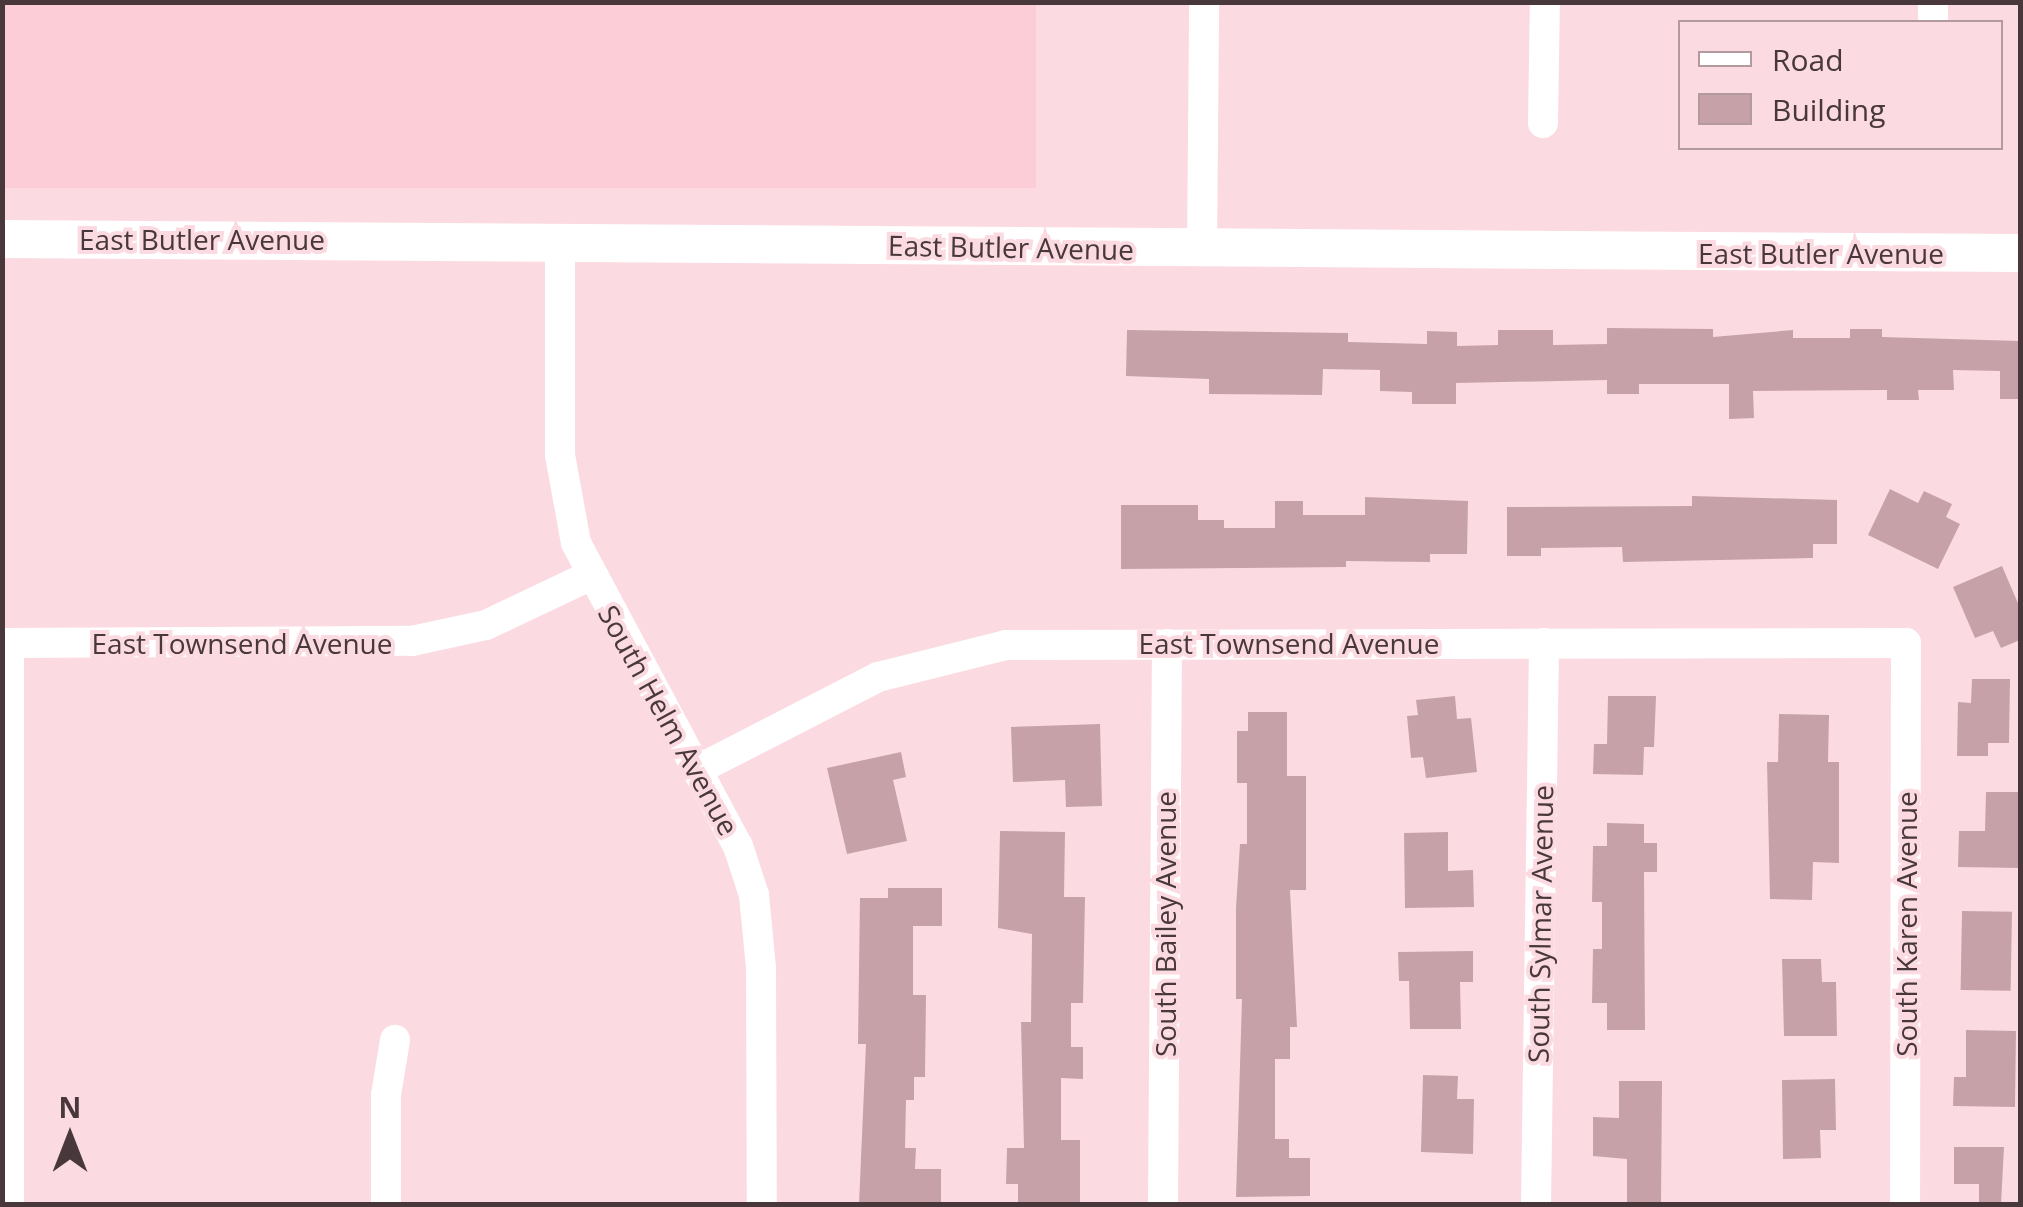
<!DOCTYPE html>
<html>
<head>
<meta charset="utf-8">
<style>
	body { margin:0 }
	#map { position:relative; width:2023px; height:1207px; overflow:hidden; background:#fbdbe1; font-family:"Open Sans",sans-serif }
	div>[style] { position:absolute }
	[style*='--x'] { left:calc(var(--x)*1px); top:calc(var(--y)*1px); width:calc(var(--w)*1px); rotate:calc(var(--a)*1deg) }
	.built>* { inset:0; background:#fdcdd7; transform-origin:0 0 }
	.building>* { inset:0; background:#c6a1a8; transform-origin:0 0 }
	.minor>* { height:30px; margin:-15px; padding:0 15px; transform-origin:15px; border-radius:15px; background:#fff }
	.tertiary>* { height:38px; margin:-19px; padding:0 19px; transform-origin:19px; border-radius:19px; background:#fff }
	span { translate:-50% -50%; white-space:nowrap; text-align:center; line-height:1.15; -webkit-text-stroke:8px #fbdbe1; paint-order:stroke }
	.street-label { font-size:28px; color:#48383b }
	.frame { position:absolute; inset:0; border:5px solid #48383b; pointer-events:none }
	.legend { position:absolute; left:1678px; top:20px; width:325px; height:130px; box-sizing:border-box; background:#fbdbe1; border:2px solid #b39a9f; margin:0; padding:12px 18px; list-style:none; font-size:30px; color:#48383b }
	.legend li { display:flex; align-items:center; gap:20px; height:50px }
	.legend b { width:50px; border:2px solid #b39a9f }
	.north { position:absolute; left:20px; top:1087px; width:100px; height:100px; -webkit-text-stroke:8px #fbdbe1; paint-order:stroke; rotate:0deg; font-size:28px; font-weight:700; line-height:40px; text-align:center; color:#48383b }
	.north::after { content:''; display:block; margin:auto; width:35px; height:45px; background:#48383b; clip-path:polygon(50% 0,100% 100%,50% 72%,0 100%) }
</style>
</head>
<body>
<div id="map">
	<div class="built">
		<div style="left:3px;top:2px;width:1033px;height:186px"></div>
	</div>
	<div class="building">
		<div style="clip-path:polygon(1607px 328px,1713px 329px,1713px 337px,1793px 330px,1793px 338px,1850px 338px,1850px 329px,1882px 329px,1882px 337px,2020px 341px,2020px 399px,2000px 399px,2000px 371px,1953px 370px,1954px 390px,1918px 390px,1919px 400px,1887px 400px,1887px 390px,1753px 391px,1754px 418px,1729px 419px,1729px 384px,1639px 384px,1639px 394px,1607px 394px,1607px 380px,1456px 383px,1456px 404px,1412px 404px,1412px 392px,1380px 391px,1380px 370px,1323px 369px,1322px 395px,1209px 394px,1209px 379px,1126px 376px,1127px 330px,1348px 333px,1348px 342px,1427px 344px,1427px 331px,1457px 332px,1457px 346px,1498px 345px,1498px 330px,1553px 330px,1553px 345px,1607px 344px)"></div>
		<div style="clip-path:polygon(1890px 489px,1918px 503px,1924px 491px,1952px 504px,1946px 517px,1960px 524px,1938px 569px,1868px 535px)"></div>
		<div style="clip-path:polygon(1692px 496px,1837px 500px,1837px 544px,1813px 544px,1813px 558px,1623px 562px,1622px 547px,1541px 548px,1541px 556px,1507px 556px,1507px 507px,1692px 506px)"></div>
		<div style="clip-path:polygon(1365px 497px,1468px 501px,1467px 554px,1430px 554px,1430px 562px,1346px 561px,1346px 567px,1121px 569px,1121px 505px,1198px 505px,1198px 520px,1224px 520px,1224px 528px,1275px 528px,1275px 501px,1303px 501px,1303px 515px,1365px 515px)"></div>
		<div style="clip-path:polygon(2002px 566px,2020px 608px,2020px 640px,2001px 648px,1993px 631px,1975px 638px,1953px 587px)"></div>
		<div style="clip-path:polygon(1972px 679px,2010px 679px,2009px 743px,1988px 743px,1988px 756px,1957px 756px,1958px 702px,1971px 703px)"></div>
		<div style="clip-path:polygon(1455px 696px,1457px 719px,1471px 718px,1477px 772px,1426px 778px,1423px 757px,1411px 758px,1407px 716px,1418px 715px,1416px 700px)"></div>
		<div style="clip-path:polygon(1608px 696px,1656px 696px,1654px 747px,1644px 747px,1643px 775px,1593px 774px,1594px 744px,1607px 744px)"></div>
		<div style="clip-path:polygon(1248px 712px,1287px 712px,1287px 776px,1306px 776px,1306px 890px,1290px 890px,1297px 1027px,1290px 1027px,1290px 1059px,1275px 1059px,1275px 1139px,1289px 1139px,1289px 1158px,1310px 1158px,1310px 1196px,1236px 1197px,1242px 999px,1236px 999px,1236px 908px,1240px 844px,1247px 844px,1247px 783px,1237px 783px,1237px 731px,1248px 731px)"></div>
		<div style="clip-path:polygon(1779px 714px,1829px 715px,1828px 762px,1839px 762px,1839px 863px,1813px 862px,1812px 900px,1770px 899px,1767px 762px,1778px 762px)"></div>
		<div style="clip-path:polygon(1100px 724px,1102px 806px,1066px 807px,1065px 780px,1013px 782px,1011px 727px)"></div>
		<div style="clip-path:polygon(901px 752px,906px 777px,893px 780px,907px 841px,847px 854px,827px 768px)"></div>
		<div style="clip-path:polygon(1986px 792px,2020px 792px,2020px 868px,1958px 867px,1959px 831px,1985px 831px)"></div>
		<div style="clip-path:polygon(1607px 823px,1644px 824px,1644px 843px,1657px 843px,1657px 872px,1644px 872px,1645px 1030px,1607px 1030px,1607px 1003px,1592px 1003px,1593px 949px,1602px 949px,1602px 902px,1592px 902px,1593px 846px,1607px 846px)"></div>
		<div style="clip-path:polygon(1000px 831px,1065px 832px,1064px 897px,1085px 897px,1083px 1003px,1071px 1003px,1071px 1047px,1083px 1047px,1083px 1079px,1061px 1078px,1061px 1140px,1080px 1140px,1080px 1204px,1018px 1204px,1018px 1184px,1006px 1184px,1007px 1148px,1024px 1148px,1021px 1022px,1031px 1022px,1032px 934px,998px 928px)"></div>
		<div style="clip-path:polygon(1448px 832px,1448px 871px,1473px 870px,1474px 907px,1405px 908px,1404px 833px)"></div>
		<div style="clip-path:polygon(888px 888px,942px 888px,942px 926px,913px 926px,913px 995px,926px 995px,925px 1077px,914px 1077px,914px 1100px,906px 1100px,905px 1148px,916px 1148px,915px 1169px,941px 1169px,941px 1204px,859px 1204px,866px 1044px,858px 1044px,860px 898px,888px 898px)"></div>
		<div style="left:1962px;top:911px;width:50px;height:79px;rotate:1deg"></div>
		<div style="clip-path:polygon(1473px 951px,1473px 982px,1460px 982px,1461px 1029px,1410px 1029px,1409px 981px,1399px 981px,1398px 952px)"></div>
		<div style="clip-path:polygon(1782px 959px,1821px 959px,1822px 982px,1836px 982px,1837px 1036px,1784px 1036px)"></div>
		<div style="clip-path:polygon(1966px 1030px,2016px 1031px,2015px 1107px,1953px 1106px,1954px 1077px,1966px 1077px)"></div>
		<div style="clip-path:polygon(1423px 1075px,1458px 1076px,1457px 1099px,1474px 1099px,1473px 1154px,1421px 1152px)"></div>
		<div style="clip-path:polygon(1835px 1079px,1836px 1130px,1820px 1130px,1821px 1158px,1783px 1159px,1782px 1080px)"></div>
		<div style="clip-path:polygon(1619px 1081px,1662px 1081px,1661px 1204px,1627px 1204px,1627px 1159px,1593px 1156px,1593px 1117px,1619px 1118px)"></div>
		<div style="clip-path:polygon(1954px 1147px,2004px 1147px,2001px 1204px,1979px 1204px,1979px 1184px,1954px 1184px)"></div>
	</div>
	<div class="minor">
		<div style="--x:1933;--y:22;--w:20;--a:-90"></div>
		<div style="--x:1543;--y:123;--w:121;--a:-89.1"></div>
		<div style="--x:560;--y:239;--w:216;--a:90"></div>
		<div style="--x:560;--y:455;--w:89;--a:79.7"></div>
		<div style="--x:576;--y:543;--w:344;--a:61.9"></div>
		<div style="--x:738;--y:846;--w:52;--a:71.9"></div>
		<div style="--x:754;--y:895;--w:73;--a:84.5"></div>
		<div style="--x:761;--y:968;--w:236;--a:89.8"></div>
		<div style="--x:1202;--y:250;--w:248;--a:-89.5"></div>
		<div style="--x:2;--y:643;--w:410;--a:-0.3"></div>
		<div style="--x:412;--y:641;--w:76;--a:-12.2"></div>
		<div style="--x:486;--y:625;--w:114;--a:-25.4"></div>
		<div style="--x:9;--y:643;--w:561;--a:90"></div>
		<div style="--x:699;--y:769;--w:201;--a:-27.2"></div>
		<div style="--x:878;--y:677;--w:132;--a:-14"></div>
		<div style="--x:1006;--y:645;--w:900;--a:-0.13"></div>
		<div style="--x:1906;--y:643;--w:561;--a:90.1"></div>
		<div style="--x:386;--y:1204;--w:109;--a:-90"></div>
		<div style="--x:386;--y:1095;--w:56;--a:-80.7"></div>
		<div style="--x:1163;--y:1204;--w:560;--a:-89.59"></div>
		<div style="--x:1536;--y:1204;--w:561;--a:-89.18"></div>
	</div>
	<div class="tertiary">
		<div style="--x:2;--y:239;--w:2018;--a:0.4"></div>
	</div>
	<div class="street-label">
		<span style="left:202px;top:239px">East Butler Avenue</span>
		<span style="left:1011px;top:247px;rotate:1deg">East Butler Avenue</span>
		<span style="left:1821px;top:253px">East Butler Avenue</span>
		<span style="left:242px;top:643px">East Townsend Avenue</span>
		<span style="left:1289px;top:643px">East Townsend Avenue</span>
		<span style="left:669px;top:720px;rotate:61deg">South Helm Avenue</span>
		<span style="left:1165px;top:924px;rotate:-90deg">South Bailey Avenue</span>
		<span style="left:1540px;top:924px;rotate:-89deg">South Sylmar Avenue</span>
		<span style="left:1906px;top:924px;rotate:-90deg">South Karen Avenue</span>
	</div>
	<div class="frame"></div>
	<ul class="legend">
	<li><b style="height:12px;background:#fff"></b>Road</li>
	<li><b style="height:28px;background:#c6a1a8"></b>Building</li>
	</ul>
	<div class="north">N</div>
</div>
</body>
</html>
